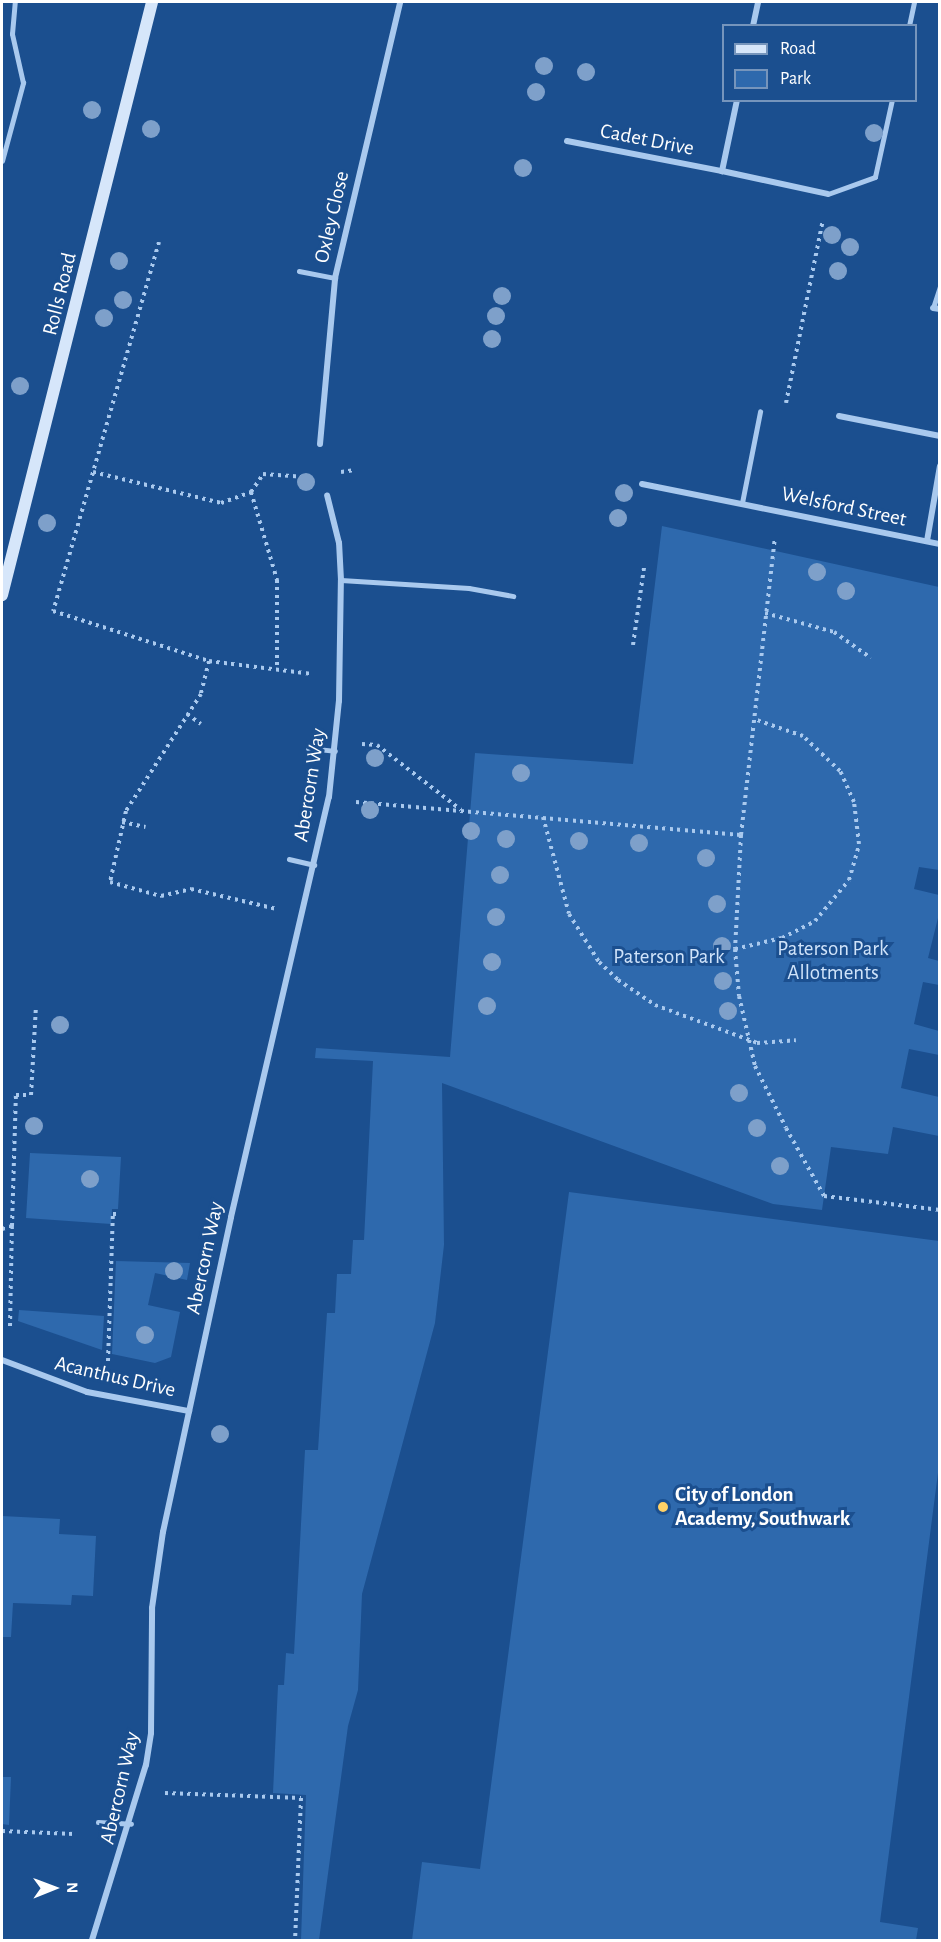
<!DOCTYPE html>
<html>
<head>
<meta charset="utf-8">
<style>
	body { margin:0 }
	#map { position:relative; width:941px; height:1942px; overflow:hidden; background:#1b4f8f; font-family:"Alegreya Sans",sans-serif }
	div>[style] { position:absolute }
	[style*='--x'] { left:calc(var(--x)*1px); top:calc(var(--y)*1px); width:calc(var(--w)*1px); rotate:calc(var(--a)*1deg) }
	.green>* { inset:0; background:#2e69ad }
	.path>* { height:4px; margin-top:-2px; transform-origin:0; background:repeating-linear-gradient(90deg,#a9c9ee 0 3px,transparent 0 7.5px) }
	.lane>* { height:4.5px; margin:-2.25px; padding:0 2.25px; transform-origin:2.25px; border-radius:2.25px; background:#a9c9ee }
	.street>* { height:6px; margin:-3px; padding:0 3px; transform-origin:3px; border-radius:3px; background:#a9c9ee }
	.secondary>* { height:12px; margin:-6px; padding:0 6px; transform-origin:6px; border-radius:6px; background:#d6e6fa }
	.trees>* { width:18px; height:18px; margin:-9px; border-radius:50%; background:#7ea0ca }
	.dots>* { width:16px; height:16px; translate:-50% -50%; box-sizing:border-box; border:3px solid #1b4f8f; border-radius:50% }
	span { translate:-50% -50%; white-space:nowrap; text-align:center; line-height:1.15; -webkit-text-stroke:6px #1b4f8f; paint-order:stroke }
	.street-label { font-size:21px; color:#fff }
	.park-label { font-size:21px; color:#cfe3fa }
	.poi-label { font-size:21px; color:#fff; font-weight:700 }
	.left { translate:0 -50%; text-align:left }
	.frame { position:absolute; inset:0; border:3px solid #fff; pointer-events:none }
	.legend { position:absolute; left:722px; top:24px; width:195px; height:78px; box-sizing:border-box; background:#1b4f8f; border:2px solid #7695bc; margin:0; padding:8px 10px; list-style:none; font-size:18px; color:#fff }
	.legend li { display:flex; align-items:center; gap:12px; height:30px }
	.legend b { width:30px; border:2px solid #7695bc }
	.north { position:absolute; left:24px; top:1858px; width:60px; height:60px; -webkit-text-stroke:4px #1b4f8f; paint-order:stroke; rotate:89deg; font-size:16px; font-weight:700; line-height:24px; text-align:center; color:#fff }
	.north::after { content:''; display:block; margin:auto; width:21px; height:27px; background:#fff; clip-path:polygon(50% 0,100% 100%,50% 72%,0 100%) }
</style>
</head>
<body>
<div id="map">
	<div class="green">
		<div style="clip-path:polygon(662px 526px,939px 587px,939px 870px,919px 867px,914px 889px,939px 895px,939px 914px,928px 958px,939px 961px,939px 985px,923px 982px,914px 1024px,939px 1031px,939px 1055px,909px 1049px,901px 1088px,939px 1097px,939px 1136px,893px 1127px,888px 1154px,831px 1147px,822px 1210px,773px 1204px,442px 1083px,444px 1245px,435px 1323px,362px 1594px,358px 1690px,348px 1726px,319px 1940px,301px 1940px,306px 1795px,273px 1793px,278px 1685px,284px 1685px,286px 1653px,294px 1654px,305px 1450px,318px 1450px,327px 1313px,335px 1313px,337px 1274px,351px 1274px,353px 1240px,364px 1240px,373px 1061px,315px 1058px,316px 1048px,450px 1057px,475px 753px,633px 764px)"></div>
		<div style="clip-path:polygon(30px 1153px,121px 1157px,118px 1209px,112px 1209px,111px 1224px,26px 1218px)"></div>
		<div style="clip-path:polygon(569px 1192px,939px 1241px,939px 1465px,880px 1922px,918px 1928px,916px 1940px,412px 1940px,422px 1862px,480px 1869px)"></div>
		<div style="clip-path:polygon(116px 1261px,190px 1263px,187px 1280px,155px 1273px,148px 1305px,180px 1312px,171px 1357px,155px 1363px,112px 1354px)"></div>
		<div style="clip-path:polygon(19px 1310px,104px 1316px,102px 1350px,18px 1321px)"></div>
		<div style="clip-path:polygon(2px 1516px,60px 1519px,59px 1534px,96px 1536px,93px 1596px,72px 1595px,71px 1605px,13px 1603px,11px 1637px,2px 1637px)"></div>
		<div style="clip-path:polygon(2px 1777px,11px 1777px,9px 1825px,2px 1824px)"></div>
	</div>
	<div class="path">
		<div style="--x:159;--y:242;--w:384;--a:106"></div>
		<div style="--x:53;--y:611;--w:164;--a:17.8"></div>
		<div style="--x:209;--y:661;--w:34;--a:104"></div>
		<div style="--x:201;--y:694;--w:139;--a:122.7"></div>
		<div style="--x:126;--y:811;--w:73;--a:102.7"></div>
		<div style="--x:110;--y:882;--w:53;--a:15.4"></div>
		<div style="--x:161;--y:896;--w:31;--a:-13"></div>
		<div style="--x:191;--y:889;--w:88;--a:13.1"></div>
		<div style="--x:786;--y:403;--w:187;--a:-78.6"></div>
		<div style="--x:93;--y:472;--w:132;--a:13.6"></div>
		<div style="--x:221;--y:503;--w:32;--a:-20"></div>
		<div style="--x:251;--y:492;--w:22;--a:-56"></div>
		<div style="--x:263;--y:474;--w:43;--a:4"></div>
		<div style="--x:341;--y:472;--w:14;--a:-8"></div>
		<div style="--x:251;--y:492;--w:92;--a:73.5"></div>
		<div style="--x:277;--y:580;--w:90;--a:90"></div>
		<div style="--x:765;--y:613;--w:72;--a:15.4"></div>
		<div style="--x:834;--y:632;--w:45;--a:35.1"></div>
		<div style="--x:633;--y:645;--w:78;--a:-81.9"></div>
		<div style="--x:209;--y:661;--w:104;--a:7.2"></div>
		<div style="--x:187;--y:714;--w:17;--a:36"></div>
		<div style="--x:362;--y:744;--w:15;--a:4"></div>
		<div style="--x:377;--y:745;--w:106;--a:37.7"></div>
		<div style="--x:356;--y:802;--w:386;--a:4.9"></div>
		<div style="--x:741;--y:835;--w:114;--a:93"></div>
		<div style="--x:735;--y:949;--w:47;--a:85.1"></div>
		<div style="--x:739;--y:996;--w:72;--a:77.1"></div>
		<div style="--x:755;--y:1066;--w:69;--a:63.4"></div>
		<div style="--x:786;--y:1128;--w:78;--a:60.8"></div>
		<div style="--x:824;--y:1196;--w:117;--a:6.9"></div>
		<div style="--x:543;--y:817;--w:100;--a:75"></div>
		<div style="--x:569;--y:914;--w:57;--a:58"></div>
		<div style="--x:599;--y:962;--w:26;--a:43"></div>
		<div style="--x:618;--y:980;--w:45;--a:34"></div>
		<div style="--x:655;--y:1005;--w:109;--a:20.4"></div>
		<div style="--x:757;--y:1043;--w:39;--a:-4"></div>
		<div style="--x:122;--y:822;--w:24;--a:12"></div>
		<div style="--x:741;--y:835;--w:299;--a:-83.5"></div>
		<div style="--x:735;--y:949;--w:48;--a:-13.2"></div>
		<div style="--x:782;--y:938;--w:37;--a:-27"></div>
		<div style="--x:815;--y:921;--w:53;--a:-50.3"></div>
		<div style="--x:849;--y:880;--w:37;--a:-74"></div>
		<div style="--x:859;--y:844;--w:42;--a:-96.8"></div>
		<div style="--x:854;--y:802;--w:34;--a:-114"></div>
		<div style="--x:840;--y:771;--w:51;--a:-136.6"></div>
		<div style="--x:803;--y:736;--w:52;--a:-160.9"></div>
		<div style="--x:2;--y:1229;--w:10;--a:-17"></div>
		<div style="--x:12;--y:1226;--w:131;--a:-88.3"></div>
		<div style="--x:16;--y:1095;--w:15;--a:0"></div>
		<div style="--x:31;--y:1095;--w:89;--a:-86.8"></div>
		<div style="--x:10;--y:1326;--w:100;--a:-88.9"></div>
		<div style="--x:108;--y:1361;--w:147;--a:-88.1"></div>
		<div style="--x:113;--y:1214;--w:6;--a:0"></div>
		<div style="--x:165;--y:1793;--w:136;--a:2.1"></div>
		<div style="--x:301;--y:1798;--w:142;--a:92.4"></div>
		<div style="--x:2;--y:1831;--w:72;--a:2.4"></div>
	</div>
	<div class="lane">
		<div style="--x:909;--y:26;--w:25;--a:-78"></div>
		<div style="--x:2;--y:161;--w:81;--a:-74.9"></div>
		<div style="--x:23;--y:83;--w:50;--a:-102.7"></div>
		<div style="--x:12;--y:34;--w:32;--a:-85"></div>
		<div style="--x:828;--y:194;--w:50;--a:-19.9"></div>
		<div style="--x:875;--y:177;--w:79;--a:-77.6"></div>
		<div style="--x:299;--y:271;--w:37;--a:11"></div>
		<div style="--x:933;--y:308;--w:22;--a:-72"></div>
		<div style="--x:742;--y:503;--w:93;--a:-78.8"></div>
		<div style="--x:341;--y:580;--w:128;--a:3.6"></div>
		<div style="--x:469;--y:588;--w:45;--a:10.3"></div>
		<div style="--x:308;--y:748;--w:27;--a:6"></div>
		<div style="--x:289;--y:859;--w:26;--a:13"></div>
		<div style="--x:98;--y:1822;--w:33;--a:3"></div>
	</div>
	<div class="street">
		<div style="--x:753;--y:26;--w:25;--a:-78"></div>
		<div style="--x:737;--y:100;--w:73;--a:101.9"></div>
		<div style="--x:722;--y:171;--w:108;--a:12.2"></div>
		<div style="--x:567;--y:141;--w:158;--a:11"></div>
		<div style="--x:933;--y:308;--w:7;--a:8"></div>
		<div style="--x:839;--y:416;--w:103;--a:11.2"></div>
		<div style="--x:320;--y:444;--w:167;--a:-84.8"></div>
		<div style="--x:335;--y:278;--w:284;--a:-76.7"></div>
		<div style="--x:642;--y:484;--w:304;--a:11.4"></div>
		<div style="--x:927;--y:541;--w:76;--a:-80.2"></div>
		<div style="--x:2;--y:1360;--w:91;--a:20.6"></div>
		<div style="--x:87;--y:1392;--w:104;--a:10.6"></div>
		<div style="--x:92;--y:1940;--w:183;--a:-72.9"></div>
		<div style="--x:146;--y:1765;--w:32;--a:-81"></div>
		<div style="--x:151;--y:1733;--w:125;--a:-89.5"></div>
		<div style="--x:152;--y:1608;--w:77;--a:-81.8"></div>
		<div style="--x:163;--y:1532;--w:322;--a:-77.8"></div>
		<div style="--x:231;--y:1217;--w:431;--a:-76.9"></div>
		<div style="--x:329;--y:797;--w:97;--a:-84.1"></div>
		<div style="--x:339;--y:701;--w:121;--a:-89.1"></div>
		<div style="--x:341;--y:580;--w:37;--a:-93"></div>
		<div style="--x:339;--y:543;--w:49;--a:-104"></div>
	</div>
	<div class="secondary">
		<div style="--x:2;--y:595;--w:612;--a:-75.8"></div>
	</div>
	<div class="trees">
		<div style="left:544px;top:66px"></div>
		<div style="left:586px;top:72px"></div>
		<div style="left:536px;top:92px"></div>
		<div style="left:92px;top:110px"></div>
		<div style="left:151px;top:129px"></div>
		<div style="left:874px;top:133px"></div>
		<div style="left:523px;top:168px"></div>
		<div style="left:832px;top:235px"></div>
		<div style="left:850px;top:247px"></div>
		<div style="left:119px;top:261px"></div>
		<div style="left:838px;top:271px"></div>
		<div style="left:502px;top:296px"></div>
		<div style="left:123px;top:300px"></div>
		<div style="left:496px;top:316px"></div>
		<div style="left:104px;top:318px"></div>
		<div style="left:492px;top:339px"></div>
		<div style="left:20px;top:386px"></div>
		<div style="left:306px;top:482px"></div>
		<div style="left:624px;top:493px"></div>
		<div style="left:618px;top:518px"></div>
		<div style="left:47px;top:523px"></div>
		<div style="left:817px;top:572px"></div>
		<div style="left:846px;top:591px"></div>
		<div style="left:375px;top:758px"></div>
		<div style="left:521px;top:773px"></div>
		<div style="left:370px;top:810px"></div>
		<div style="left:471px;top:831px"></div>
		<div style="left:506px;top:839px"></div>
		<div style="left:579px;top:841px"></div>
		<div style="left:639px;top:843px"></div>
		<div style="left:706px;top:858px"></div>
		<div style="left:500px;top:875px"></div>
		<div style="left:717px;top:904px"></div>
		<div style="left:496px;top:917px"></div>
		<div style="left:722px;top:946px"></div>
		<div style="left:492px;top:962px"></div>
		<div style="left:723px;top:981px"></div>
		<div style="left:487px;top:1006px"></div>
		<div style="left:728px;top:1011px"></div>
		<div style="left:60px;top:1025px"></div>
		<div style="left:739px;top:1093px"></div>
		<div style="left:34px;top:1126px"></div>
		<div style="left:757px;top:1128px"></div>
		<div style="left:780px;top:1166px"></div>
		<div style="left:90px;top:1179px"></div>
		<div style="left:174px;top:1271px"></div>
		<div style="left:145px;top:1335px"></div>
		<div style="left:220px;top:1434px"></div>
	</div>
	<div class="dots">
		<div style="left:663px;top:1507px;background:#ffd166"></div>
	</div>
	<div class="street-label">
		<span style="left:647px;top:140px;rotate:11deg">Cadet Drive</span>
		<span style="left:332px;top:217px;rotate:-77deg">Oxley Close</span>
		<span style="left:60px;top:294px;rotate:-76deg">Rolls Road</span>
		<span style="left:844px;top:507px;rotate:12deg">Welsford Street</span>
		<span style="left:310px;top:785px;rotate:-81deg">Abercorn Way</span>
		<span style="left:205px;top:1258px;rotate:-78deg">Abercorn Way</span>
		<span style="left:115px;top:1377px;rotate:13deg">Acanthus Drive</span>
		<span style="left:120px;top:1788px;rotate:-77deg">Abercorn Way</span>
	</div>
	<div class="park-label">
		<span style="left:833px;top:961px">Paterson Park<br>Allotments</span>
		<span style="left:669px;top:957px">Paterson Park</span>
	</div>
	<div class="poi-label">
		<span class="left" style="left:675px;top:1507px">City of London<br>Academy, Southwark</span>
	</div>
	<div class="frame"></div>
	<ul class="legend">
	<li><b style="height:8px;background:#d6e6fa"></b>Road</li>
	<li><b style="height:16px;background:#2e69ad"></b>Park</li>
	</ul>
	<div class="north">N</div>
</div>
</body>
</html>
